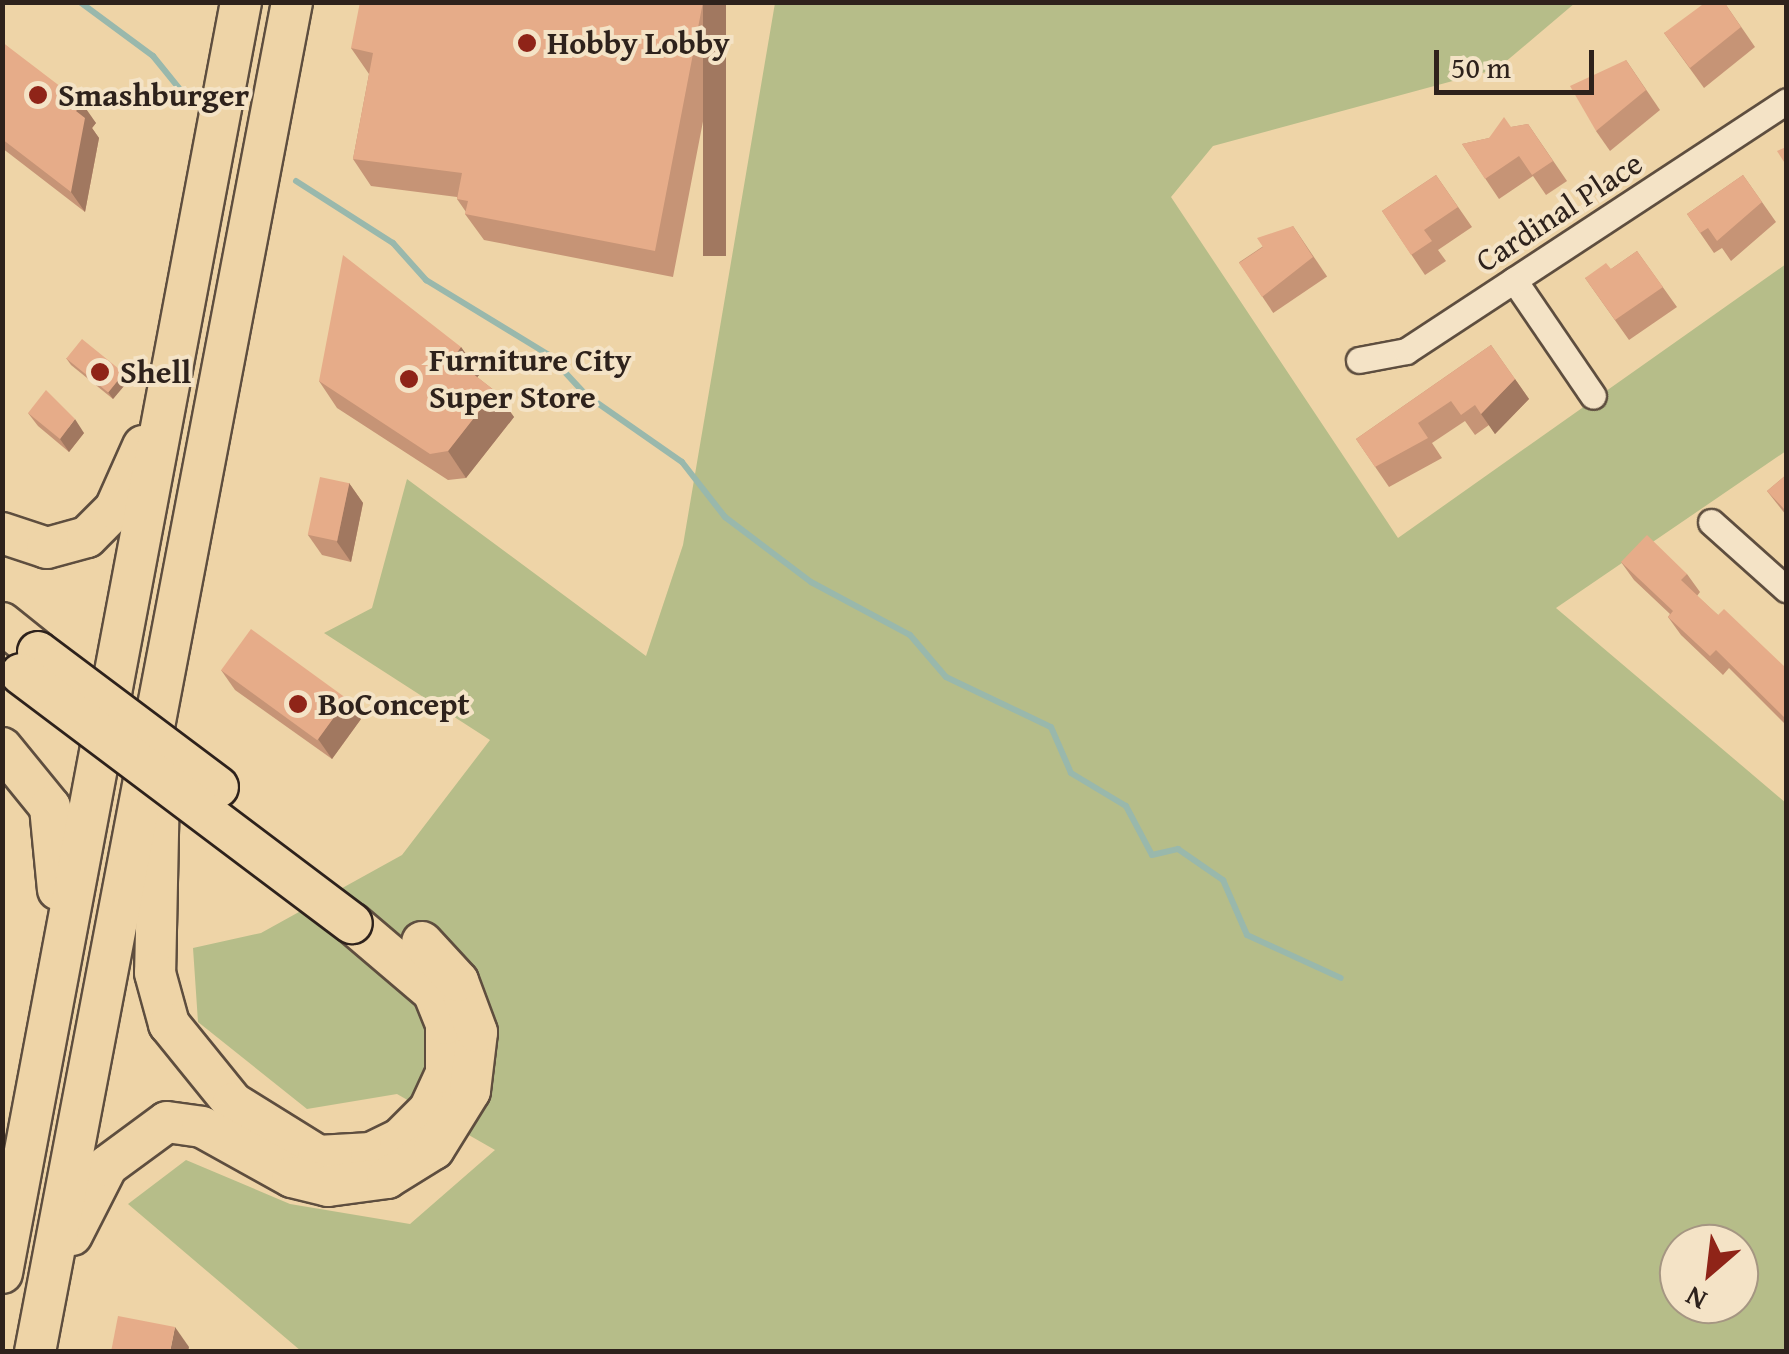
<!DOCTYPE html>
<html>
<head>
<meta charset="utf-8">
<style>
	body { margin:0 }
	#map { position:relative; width:1789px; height:1354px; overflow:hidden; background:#eed4a7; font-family:"Gentium Book Plus",serif }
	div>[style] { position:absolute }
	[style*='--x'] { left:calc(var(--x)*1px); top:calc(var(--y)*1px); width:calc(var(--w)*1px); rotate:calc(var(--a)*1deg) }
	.green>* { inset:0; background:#b6bd89 }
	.stream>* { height:6px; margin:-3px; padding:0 3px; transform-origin:3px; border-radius:3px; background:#99b8ac }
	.roads { filter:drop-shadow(2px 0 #5e4e3f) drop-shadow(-2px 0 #5e4e3f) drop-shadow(0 2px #5e4e3f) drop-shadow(0 -2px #5e4e3f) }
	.minor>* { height:25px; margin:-12.5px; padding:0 12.5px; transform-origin:12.5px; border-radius:12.5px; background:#f4e3c6 }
	.trunk>* { height:40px; margin:-20px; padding:0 20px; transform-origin:20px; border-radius:20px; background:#eed4a7 }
	.bridges { filter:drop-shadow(2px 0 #2e221c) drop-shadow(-2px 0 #2e221c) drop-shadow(0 2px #2e221c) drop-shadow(0 -2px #2e221c) }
	.trunk-bridge>* { height:40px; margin:-20px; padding:0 20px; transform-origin:20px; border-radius:20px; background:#eed4a7 }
	.wall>* { inset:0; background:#c69476; transform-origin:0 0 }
	.shaded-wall>* { inset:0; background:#a17860; transform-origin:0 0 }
	.building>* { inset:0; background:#e6ac89; transform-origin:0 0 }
	.dots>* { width:28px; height:28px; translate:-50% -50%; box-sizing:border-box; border:5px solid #f4e3c6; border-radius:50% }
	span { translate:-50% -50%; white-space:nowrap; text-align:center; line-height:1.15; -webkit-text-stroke:8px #f4e3c6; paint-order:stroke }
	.poi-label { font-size:32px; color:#2e221c; font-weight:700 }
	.left { translate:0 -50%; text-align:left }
	.street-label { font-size:32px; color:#2e221c }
	.frame { position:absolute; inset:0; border:5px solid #2e221c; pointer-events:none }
	.north { position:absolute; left:1659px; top:1224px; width:100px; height:100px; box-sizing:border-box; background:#f4e3c6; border:2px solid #a59682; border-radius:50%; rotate:208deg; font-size:28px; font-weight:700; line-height:40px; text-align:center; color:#2e221c }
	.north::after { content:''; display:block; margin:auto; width:35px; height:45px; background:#8f2418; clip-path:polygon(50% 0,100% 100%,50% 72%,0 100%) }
	.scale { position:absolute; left:1434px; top:50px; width:160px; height:45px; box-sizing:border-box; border:5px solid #2e221c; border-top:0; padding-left:12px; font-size:30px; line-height:35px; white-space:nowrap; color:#2e221c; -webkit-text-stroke:8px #f4e3c6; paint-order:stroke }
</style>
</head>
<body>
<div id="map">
	<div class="green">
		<div style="clip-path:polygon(evenodd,775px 3px,1575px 3px,1497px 69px,1213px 146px,1171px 197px,1398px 538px,1786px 264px,1786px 451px,1556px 608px,1786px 803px,1786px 1351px,301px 1351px,128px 1204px,186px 1160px,290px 1204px,410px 1224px,495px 1150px,397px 1094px,307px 1109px,198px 1022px,193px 948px,261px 933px,402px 855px,490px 740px,324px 633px,372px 608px,407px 479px,646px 656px,683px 545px,775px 3px,1679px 1244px,1739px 1244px,1739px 1304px,1679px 1304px,1679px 1244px)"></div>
	</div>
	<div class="stream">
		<div style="--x:80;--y:2;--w:91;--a:36.5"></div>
		<div style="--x:153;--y:56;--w:60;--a:51"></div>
		<div style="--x:296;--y:181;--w:115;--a:32.6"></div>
		<div style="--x:393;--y:243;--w:50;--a:48.3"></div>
		<div style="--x:426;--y:280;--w:144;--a:31.4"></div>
		<div style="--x:549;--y:355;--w:54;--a:47.2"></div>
		<div style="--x:586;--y:395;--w:117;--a:34.9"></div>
		<div style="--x:682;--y:462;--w:70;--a:52"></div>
		<div style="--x:725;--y:517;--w:108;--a:37.1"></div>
		<div style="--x:811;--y:582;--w:112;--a:28.2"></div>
		<div style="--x:910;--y:635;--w:55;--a:49.4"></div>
		<div style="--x:946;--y:677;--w:116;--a:25.5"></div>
		<div style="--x:1051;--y:727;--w:50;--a:66.5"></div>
		<div style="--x:1071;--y:773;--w:64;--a:31"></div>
		<div style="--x:1126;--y:806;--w:55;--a:62"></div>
		<div style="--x:1152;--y:855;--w:27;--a:-13"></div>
		<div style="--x:1178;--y:849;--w:55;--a:34.6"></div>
		<div style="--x:1223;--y:880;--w:60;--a:66.4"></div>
		<div style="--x:1247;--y:935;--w:103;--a:24.6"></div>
	</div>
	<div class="roads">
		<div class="minor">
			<div style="--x:1514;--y:280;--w:140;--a:55.7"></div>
			<div style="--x:1359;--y:360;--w:48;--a:-10.8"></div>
			<div style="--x:1406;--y:351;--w:455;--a:-33.3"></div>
			<div style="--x:1711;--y:522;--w:101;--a:41.8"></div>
		</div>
		<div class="trunk">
			<div style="--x:2;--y:533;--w:47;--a:18.4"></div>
			<div style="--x:47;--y:548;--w:41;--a:-15.4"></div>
			<div style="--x:87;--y:537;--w:40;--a:-45"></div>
			<div style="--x:115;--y:509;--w:69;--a:-66"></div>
			<div style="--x:2;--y:623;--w:46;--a:38.9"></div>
			<div style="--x:2;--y:748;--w:76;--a:50.9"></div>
			<div style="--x:50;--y:807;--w:83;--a:84.5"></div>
			<div style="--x:159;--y:787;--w:186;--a:91.2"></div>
			<div style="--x:155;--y:973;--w:53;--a:74.6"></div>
			<div style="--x:169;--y:1024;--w:102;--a:51"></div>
			<div style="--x:233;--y:1103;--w:100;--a:31.9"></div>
			<div style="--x:318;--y:1156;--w:53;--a:-3.2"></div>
			<div style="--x:371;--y:1153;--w:32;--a:-26"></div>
			<div style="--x:400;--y:1139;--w:41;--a:-45"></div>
			<div style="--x:429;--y:1110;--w:41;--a:-65.3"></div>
			<div style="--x:446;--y:1073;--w:49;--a:-90"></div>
			<div style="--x:446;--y:1024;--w:35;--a:-112"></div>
			<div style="--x:433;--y:992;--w:106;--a:-139.6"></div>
			<div style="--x:72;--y:1235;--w:77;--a:-63.1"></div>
			<div style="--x:107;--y:1166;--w:74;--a:-36.3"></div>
			<div style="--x:167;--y:1122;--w:35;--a:8"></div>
			<div style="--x:202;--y:1127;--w:103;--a:29.1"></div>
			<div style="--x:292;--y:1177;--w:37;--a:14"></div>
			<div style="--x:328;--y:1186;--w:60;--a:-7.7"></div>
			<div style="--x:387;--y:1178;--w:55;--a:-31.7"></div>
			<div style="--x:434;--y:1149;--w:68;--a:-58.2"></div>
			<div style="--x:470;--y:1091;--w:59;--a:-83.2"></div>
			<div style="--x:477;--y:1032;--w:54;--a:-110.4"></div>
			<div style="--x:458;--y:981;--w:53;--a:-132.7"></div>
			<div style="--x:2;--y:1273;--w:1293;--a:-79.35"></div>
			<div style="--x:35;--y:1352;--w:1374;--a:-79.22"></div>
		</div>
	</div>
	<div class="bridges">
		<div class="trunk-bridge">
			<div style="--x:38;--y:652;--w:225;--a:36.9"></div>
			<div style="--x:21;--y:674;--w:414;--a:37"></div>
		</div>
	</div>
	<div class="wall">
		<div style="clip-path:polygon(726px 2px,673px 277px,484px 240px,465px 214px,466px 212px,457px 199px,457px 197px,371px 186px,353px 159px,369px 74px,351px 48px)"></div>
		<div style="clip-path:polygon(1724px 2px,1755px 47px,1704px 88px,1664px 33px)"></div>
		<div style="clip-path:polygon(2px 42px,96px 123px,92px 128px,99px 138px,85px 212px,2px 148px)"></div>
		<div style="clip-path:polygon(1626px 60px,1660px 110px,1610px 151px,1596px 131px)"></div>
		<div style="clip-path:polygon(1528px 124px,1567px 181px,1546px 195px,1533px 176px,1499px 199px,1462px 144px,1489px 138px,1511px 127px)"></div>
		<div style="clip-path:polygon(1436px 175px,1472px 227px,1438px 250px,1446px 261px,1425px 275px,1382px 211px)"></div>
		<div style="clip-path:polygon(1743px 175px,1776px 222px,1731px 261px,1722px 248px,1714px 253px,1687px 214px)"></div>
		<div style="left:1293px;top:226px;width:61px;height:65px;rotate:56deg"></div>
		<div style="clip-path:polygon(1637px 251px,1677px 307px,1629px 340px,1585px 278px,1611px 269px)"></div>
		<div style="clip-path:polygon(1491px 345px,1529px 399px,1495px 434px,1489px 425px,1475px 435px,1465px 421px,1432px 443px,1442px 458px,1389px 487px,1356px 439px)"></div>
		<div style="clip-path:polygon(461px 347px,480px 374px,477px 377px,495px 391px,514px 417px,466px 478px,448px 480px,337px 408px,319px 381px)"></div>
		<div style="clip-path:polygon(66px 358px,124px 373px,129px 380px,113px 399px,71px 365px)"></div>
		<div style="clip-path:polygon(28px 413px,84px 433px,69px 452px,38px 426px)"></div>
		<div style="clip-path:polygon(1786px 475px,1786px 515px,1767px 491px)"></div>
		<div style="clip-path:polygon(349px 483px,363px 503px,351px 562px,322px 555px,308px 535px)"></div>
		<div style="clip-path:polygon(1621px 562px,1687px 574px,1700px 592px,1697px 596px,1718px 615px,1786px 668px,1786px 725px,1729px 668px,1723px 675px,1681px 635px,1668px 617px,1670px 614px,1634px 580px)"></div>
		<div style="clip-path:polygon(221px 670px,347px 699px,361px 719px,332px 759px,235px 690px)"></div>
	</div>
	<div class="shaded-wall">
		<div style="left:703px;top:2px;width:23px;height:254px"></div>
		<div style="clip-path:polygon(82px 103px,96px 123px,92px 128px,99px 138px,85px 212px,71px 192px,76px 111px)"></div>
		<div style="clip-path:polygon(461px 347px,480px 374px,471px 384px,453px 358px)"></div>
		<div style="clip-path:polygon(124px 373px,129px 380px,113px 399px,108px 392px)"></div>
		<div style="clip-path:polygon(1515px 379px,1529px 399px,1495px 434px,1481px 414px)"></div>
		<div style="clip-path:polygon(495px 391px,514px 417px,466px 478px,448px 451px)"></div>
		<div style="clip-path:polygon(75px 419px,84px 433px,69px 452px,60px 439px)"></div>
		<div style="clip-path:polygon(349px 483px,363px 503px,351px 562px,337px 542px)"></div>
		<div style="clip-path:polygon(347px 699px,361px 719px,332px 759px,318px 739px)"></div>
		<div style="clip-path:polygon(175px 1327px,189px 1347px,188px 1352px,170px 1352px)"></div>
	</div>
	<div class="building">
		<div style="clip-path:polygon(360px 2px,703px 2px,655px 251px,465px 214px,468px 201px,457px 199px,462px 173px,353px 159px,373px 53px,351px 48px)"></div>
		<div style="clip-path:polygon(1706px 2px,1724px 2px,1741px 27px,1690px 68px,1664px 33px)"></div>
		<div style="clip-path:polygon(2px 42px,82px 103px,76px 111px,85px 118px,71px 192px,2px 139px)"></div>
		<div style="clip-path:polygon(1626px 60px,1646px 90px,1596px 131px,1570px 86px)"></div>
		<div style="clip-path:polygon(1504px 117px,1511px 127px,1528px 124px,1553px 161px,1532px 175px,1519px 156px,1485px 179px,1462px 144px,1489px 138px)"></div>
		<div style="clip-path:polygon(1786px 147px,1786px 165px,1777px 151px)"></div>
		<div style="clip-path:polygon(1436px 175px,1458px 207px,1424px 230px,1432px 241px,1411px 255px,1382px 211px)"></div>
		<div style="clip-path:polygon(1743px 175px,1762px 202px,1717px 241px,1708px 228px,1700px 233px,1687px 214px)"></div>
		<div style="clip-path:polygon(1293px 226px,1313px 257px,1262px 297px,1239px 263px,1263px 247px,1257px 238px)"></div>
		<div style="clip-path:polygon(1637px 251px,1663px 287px,1615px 320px,1585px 278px,1606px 263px,1611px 269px)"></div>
		<div style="clip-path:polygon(343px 255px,461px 347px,453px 358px,495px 391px,448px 451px,430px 454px,319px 381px)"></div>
		<div style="left:82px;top:339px;width:54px;height:25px;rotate:39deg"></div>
		<div style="clip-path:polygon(1491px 345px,1515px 379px,1481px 414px,1475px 405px,1461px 415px,1451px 401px,1418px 423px,1428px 438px,1375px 467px,1356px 439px)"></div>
		<div style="clip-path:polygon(46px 390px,75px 419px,60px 439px,28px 413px)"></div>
		<div style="clip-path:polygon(1786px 475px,1786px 511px,1767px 491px)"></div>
		<div style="left:320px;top:477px;width:30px;height:59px;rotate:12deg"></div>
		<div style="clip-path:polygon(1647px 535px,1687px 574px,1681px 580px,1718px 615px,1724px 609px,1786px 668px,1786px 719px,1716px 650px,1710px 656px,1668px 617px,1673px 611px,1621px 562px)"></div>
		<div style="left:251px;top:629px;width:119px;height:51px;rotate:36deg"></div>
		<div style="clip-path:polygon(118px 1316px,175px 1327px,170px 1352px,111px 1352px)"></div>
	</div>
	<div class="dots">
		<div style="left:527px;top:43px;background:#8f2418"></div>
		<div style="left:38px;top:95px;background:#8f2418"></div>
		<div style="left:100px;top:372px;background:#8f2418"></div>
		<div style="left:409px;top:379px;background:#8f2418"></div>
		<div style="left:298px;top:704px;background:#8f2418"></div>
	</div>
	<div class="poi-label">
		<span class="left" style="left:547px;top:43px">Hobby Lobby</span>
		<span class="left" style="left:58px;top:95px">Smashburger</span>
		<span class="left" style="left:429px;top:379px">Furniture City<br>Super Store</span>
		<span class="left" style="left:120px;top:372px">Shell</span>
		<span class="left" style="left:318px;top:704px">BoConcept</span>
	</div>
	<div class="street-label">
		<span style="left:1559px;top:212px;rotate:-33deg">Cardinal Place</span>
	</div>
	<div class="frame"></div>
	<div class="north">N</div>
	<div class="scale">50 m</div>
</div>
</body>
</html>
